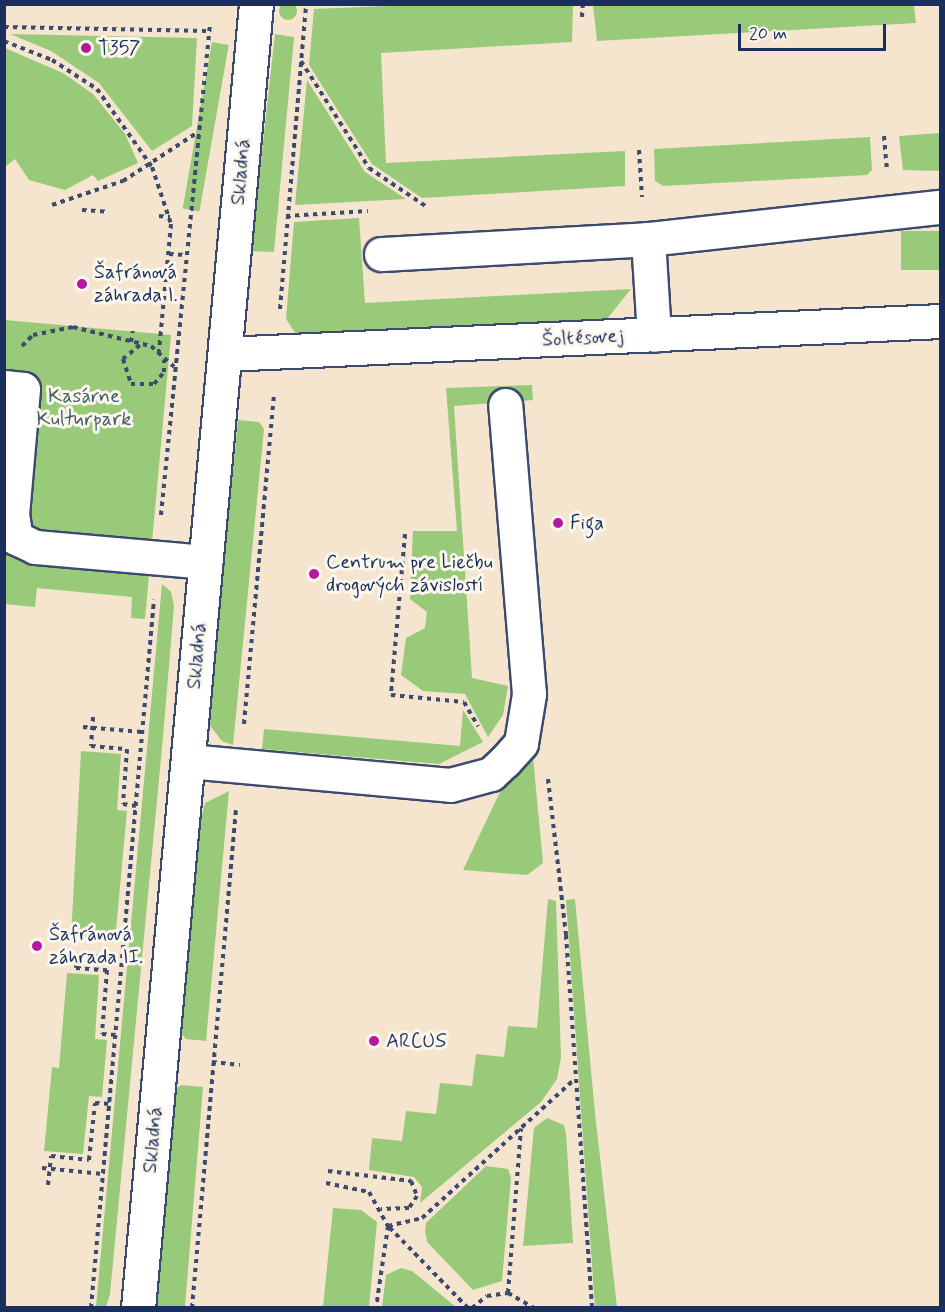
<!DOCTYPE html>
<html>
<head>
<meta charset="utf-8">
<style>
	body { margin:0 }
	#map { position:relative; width:945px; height:1312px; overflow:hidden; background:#f5e5ce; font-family:Mynerve,sans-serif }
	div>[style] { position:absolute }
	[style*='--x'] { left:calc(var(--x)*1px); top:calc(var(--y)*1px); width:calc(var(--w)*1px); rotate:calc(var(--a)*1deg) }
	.green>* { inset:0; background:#98ca7a; transform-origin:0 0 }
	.round { border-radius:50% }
	.path>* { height:4px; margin-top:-2px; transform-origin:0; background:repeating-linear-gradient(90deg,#3c4a6f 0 4.5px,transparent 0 9px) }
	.roads { filter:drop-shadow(2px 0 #3c4a6f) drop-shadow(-2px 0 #3c4a6f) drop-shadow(0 2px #3c4a6f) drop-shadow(0 -2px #3c4a6f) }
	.minor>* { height:33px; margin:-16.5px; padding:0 16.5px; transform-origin:16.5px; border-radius:16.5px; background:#fff }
	.dots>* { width:16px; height:16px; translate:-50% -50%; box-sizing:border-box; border:3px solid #fbf7ec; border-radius:50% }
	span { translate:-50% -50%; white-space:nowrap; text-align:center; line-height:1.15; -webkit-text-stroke:6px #fbf7ec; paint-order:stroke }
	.poi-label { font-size:20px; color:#1b2f5e }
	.left { translate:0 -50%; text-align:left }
	.street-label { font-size:20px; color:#1b2f5e }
	.park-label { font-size:20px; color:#405e66 }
	.frame { position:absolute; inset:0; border:6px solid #1b2f5e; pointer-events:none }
	.scale { position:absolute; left:738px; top:24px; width:148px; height:27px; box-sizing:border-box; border:3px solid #1b2f5e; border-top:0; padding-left:8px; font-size:18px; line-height:21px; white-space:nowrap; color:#1b2f5e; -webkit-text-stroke:4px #fbf7ec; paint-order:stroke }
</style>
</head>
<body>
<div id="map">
	<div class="green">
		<div class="round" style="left:279px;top:2px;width:18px;height:18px"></div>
		<div style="clip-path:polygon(435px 4px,573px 5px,572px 42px,381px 53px,386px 163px,625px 151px,625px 186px,422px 198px,372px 164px,309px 65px,314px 9px)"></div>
		<div style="clip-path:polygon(593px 5px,914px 5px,916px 23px,597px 41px)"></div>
		<div style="clip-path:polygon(10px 34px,197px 38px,192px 126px,152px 151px,99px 83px,51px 51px)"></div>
		<div style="clip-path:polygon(275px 34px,294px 37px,274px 252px,251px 251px)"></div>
		<div style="left:212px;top:42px;width:17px;height:169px;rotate:10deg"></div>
		<div style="clip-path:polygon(5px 48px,63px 73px,93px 94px,125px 134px,138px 163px,98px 181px,93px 175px,65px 190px,29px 180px,15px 159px,5px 167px)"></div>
		<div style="clip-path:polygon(307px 80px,365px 172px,406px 199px,295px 205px)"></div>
		<div style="clip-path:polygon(940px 133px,940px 171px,903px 170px,899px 136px)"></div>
		<div style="clip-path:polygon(870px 137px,872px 170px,867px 175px,663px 186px,655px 181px,654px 149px)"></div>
		<div style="clip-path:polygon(359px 218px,365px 303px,631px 289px,607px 319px,296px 334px,286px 319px,294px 222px)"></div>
		<div style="left:940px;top:231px;width:39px;height:39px;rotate:90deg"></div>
		<div style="clip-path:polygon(5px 320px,171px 335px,145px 619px,131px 618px,132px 597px,37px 588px,35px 607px,5px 604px)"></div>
		<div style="clip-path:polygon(532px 385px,533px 400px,454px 406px,472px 678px,508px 686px,503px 715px,488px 737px,465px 694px,423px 691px,401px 675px,406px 638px,425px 628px,427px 612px,410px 599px,413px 531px,457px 531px,446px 388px)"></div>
		<div style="clip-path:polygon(238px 420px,259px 422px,264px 429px,233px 745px,222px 741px,208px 723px)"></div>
		<div style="clip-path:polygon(162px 584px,171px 592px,174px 606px,163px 737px,110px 1294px,106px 1307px,96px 1307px)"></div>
		<div style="clip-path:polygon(463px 710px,483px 742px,439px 764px,262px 749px,264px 729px,460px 746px)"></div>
		<div style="clip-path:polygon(81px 751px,121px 754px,117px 810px,127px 811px,115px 941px,71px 938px)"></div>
		<div style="clip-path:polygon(533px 757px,543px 863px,527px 875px,463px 870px,499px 794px,514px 769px)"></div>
		<div style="clip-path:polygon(229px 791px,206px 1041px,186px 1039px,180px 1032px,201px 819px,205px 803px)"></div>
		<div style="clip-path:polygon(548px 899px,556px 901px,561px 1058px,557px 1079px,541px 1102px,420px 1203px,422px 1187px,414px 1177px,369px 1170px,372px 1138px,402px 1141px,406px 1111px,436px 1114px,440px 1083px,472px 1086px,476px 1054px,504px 1057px,508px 1026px,537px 1028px)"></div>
		<div style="clip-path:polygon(575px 899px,595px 1113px,617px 1307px,595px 1307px,566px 900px)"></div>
		<div style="clip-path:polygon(67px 973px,99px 975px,95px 1039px,107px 1040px,102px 1097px,89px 1096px,83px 1154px,44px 1151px,52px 1067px,59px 1068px)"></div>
		<div style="clip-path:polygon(181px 1085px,203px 1087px,185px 1307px,156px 1307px,175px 1089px)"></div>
		<div style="clip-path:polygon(547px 1118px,564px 1125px,566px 1134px,573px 1243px,523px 1246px,534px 1128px)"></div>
		<div style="clip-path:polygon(486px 1166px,508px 1169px,511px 1178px,502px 1281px,473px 1290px,427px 1242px,425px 1231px,426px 1223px)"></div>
		<div style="clip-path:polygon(333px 1208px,361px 1210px,377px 1222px,369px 1307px,323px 1307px)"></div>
		<div style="clip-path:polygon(401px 1268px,412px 1271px,456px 1307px,382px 1307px,386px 1275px)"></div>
	</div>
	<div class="path">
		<div style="--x:582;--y:17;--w:13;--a:-86"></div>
		<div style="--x:4;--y:27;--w:204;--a:1.1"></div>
		<div style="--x:4;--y:41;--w:52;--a:21.6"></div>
		<div style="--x:52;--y:60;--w:54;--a:32.8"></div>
		<div style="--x:97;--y:89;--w:95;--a:54.8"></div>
		<div style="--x:152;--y:167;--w:60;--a:71.6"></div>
		<div style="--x:171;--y:224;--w:129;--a:95.4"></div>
		<div style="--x:301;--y:61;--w:127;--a:57.6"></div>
		<div style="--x:369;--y:168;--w:70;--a:33.9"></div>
		<div style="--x:884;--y:136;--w:35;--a:85"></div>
		<div style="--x:639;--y:150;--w:47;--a:86.3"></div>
		<div style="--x:52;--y:205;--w:75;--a:-18.7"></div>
		<div style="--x:123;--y:181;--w:86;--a:-33.1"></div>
		<div style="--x:82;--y:210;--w:26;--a:4"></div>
		<div style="--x:159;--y:216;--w:11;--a:5"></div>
		<div style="--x:286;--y:216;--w:82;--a:-3.5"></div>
		<div style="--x:169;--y:254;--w:16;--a:4"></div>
		<div style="--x:280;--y:309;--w:306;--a:-85.1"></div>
		<div style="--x:131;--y:342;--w:11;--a:-80"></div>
		<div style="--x:140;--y:345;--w:22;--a:141"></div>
		<div style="--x:123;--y:359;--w:26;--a:72"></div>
		<div style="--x:131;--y:384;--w:23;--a:0"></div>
		<div style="--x:154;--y:384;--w:16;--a:-50"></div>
		<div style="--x:164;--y:372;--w:12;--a:-90"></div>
		<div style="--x:22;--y:346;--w:16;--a:-45"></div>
		<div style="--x:33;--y:335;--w:41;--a:-11.3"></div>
		<div style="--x:73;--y:327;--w:80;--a:13.7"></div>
		<div style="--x:151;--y:346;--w:31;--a:42"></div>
		<div style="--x:161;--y:515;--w:492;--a:-84.3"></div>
		<div style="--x:405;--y:534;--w:162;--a:95"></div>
		<div style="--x:391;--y:695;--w:73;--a:5.5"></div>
		<div style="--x:464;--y:702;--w:28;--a:60"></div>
		<div style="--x:93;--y:717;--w:29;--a:94"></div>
		<div style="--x:91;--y:746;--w:36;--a:5"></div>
		<div style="--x:127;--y:749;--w:55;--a:94.2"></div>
		<div style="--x:123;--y:804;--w:13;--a:9"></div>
		<div style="--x:244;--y:724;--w:331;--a:-84.8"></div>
		<div style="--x:83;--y:727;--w:59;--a:4.8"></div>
		<div style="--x:548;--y:779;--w:157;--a:83.4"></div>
		<div style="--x:566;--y:935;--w:374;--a:86"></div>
		<div style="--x:68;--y:954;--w:54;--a:4.2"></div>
		<div style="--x:77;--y:955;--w:13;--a:94"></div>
		<div style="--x:76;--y:968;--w:31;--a:4"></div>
		<div style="--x:107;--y:970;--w:64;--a:94.5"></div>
		<div style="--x:102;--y:1034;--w:14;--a:4"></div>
		<div style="--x:212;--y:1062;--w:28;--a:6"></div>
		<div style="--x:42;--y:1168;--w:61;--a:5.6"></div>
		<div style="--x:328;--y:1171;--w:84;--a:6.9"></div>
		<div style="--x:411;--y:1181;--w:16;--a:68"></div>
		<div style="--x:417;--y:1196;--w:14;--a:124"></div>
		<div style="--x:409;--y:1208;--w:28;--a:178"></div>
		<div style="--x:326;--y:1183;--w:44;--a:11.8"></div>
		<div style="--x:369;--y:1192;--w:39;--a:61"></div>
		<div style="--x:388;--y:1226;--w:83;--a:98.3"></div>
		<div style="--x:48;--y:1185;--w:29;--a:-84"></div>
		<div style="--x:51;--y:1156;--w:38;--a:6"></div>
		<div style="--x:89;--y:1160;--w:57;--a:-84"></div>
		<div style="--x:95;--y:1103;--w:15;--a:4"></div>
		<div style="--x:508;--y:1293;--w:165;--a:-85.5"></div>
		<div style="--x:91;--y:1308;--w:711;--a:-84.92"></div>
		<div style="--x:192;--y:1308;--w:501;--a:-84.96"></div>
		<div style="--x:468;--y:1308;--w:115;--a:-134.3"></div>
		<div style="--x:388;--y:1226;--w:35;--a:-13"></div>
		<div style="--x:422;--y:1218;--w:207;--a:-42.3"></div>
		<div style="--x:472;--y:1308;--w:19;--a:-39"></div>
		<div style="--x:487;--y:1296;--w:21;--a:-8"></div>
		<div style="--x:508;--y:1293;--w:30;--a:30"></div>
	</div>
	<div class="roads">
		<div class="minor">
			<div style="--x:648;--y:239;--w:96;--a:86.4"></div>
			<div style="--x:381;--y:254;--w:267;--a:-3.2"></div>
			<div style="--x:648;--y:239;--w:294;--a:-6.3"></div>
			<div style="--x:225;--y:354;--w:716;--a:-2.64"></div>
			<div style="--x:4;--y:387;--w:19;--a:6"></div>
			<div style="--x:23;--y:389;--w:125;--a:95"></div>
			<div style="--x:12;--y:514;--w:24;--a:81"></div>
			<div style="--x:16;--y:538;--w:21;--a:25"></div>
			<div style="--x:35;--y:547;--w:171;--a:5"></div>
			<div style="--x:188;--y:761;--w:263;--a:5.2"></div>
			<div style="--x:450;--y:785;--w:42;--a:-15"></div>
			<div style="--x:491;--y:774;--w:19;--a:-43"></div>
			<div style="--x:505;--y:761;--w:24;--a:-48"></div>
			<div style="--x:521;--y:743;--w:50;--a:-80.7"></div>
			<div style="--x:529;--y:694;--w:290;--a:-94.7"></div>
			<div style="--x:138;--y:1308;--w:1309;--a:-84.83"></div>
		</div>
	</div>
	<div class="dots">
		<div style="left:86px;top:48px;background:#b5179e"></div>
		<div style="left:82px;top:284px;background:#b5179e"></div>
		<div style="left:558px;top:523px;background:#b5179e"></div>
		<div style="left:314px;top:574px;background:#b5179e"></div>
		<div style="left:37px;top:946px;background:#b5179e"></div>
		<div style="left:374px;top:1041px;background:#b5179e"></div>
	</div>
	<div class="poi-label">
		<span class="left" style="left:98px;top:48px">T357</span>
		<span class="left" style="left:94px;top:284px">Šafránová<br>záhrada I.</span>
		<span class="left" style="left:570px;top:523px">Figa</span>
		<span class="left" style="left:326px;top:574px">Centrum pre Liečbu<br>drogových závislostí</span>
		<span class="left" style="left:49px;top:946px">Šafránová<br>záhrada II.</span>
		<span class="left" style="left:386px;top:1041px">ARCUS</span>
	</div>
	<div class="street-label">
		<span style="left:241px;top:172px;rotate:-85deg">Skladná</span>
		<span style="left:583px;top:338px;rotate:-3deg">Šoltésovej</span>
		<span style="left:197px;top:656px;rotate:-85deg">Skladná</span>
		<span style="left:153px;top:1140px;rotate:-85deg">Skladná</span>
	</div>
	<div class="park-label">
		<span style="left:84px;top:408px">Kasárne<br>Kulturpark</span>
	</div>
	<div class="frame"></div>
	<div class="scale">20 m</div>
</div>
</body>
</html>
